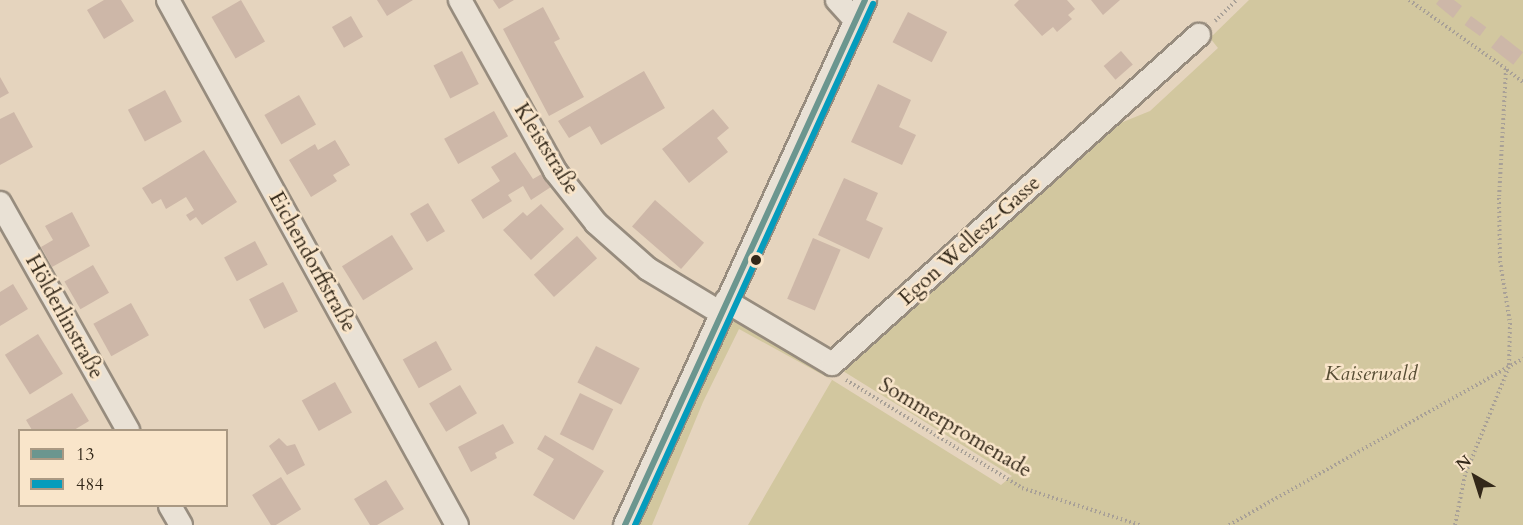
<!DOCTYPE html>
<html>
<head>
<meta charset="utf-8">
<style>
	body { margin:0 }
	#map { position:relative; width:1523px; height:525px; overflow:hidden; background:#e5d4be; font-family:Cardo,serif }
	div>[style] { position:absolute }
	[style*='--x'] { left:calc(var(--x)*1px); top:calc(var(--y)*1px); width:calc(var(--w)*1px); rotate:calc(var(--a)*1deg) }
	.green>* { inset:0; background:#d2c79f }
	.building>* { inset:0; background:#cdb7a8; transform-origin:0 0 }
	.path>* { height:4px; margin-top:-2px; transform-origin:0; background:repeating-linear-gradient(90deg,#a8a097 0 1.5px,transparent 0 4.5px) }
	.roads { filter:drop-shadow(2px 0 #978c7e) drop-shadow(-2px 0 #978c7e) drop-shadow(0 2px #978c7e) drop-shadow(0 -2px #978c7e) }
	.minor>* { height:22px; margin:-11px; padding:0 11px; transform-origin:11px; border-radius:11px; background:#e9e1d5 }
	.bus-1>* { height:6px; margin:-3px; padding:0 3px; transform-origin:3px; border-radius:3px; background:#6b968f }
	.bus-2>* { height:6px; margin:-3px; padding:0 3px; transform-origin:3px; border-radius:3px; background:#059cbc }
	.dots>* { width:16px; height:16px; translate:-50% -50%; box-sizing:border-box; border:3px solid #f9e5ca; border-radius:50% }
	span { translate:-50% -50%; white-space:nowrap; text-align:center; line-height:1.15; -webkit-text-stroke:5px #f9e5ca; paint-order:stroke }
	.street-label { font-size:21px; color:#332819 }
	.park-label { font-size:21px; color:#574d34; font-style:italic }
	.legend { position:absolute; left:18px; top:429px; width:210px; height:78px; box-sizing:border-box; background:#f9e5ca; border:2px solid #aa9983; margin:0; padding:8px 10px; list-style:none; font-size:18px; color:#332819 }
	.legend li { display:flex; align-items:center; gap:12px; height:30px }
	.legend b { width:30px; border:2px solid #aa9983 }
	.north { position:absolute; left:1445px; top:447px; width:60px; height:60px; -webkit-text-stroke:4px #f9e5ca; paint-order:stroke; rotate:321deg; font-size:16px; font-weight:700; line-height:24px; text-align:center; color:#332819 }
	.north::after { content:''; display:block; margin:auto; width:21px; height:27px; background:#332819; clip-path:polygon(50% 0,100% 100%,50% 72%,0 100%) }
</style>
</head>
<body>
<div id="map">
	<div class="green">
		<div style="clip-path:polygon(1249px 0,1523px 0,1523px 525px,748px 525px,832px 380px,739px 329px,703px 402px,652px 525px,638px 525px,724px 330px,736px 320px,1001px 485px,1012px 476px,843px 371px,1113px 126px,1150px 111px,1218px 48px,1210px 38px)"></div>
	</div>
	<div class="building">
		<div style="clip-path:polygon(104px 0,121px 0,134px 21px,104px 39px,87px 10px)"></div>
		<div style="left:241px;top:0;width:48px;height:34px;rotate:60deg"></div>
		<div style="clip-path:polygon(377px 0,413px 0,387px 16px)"></div>
		<div style="clip-path:polygon(493px 0,514px 0,499px 9px)"></div>
		<div style="clip-path:polygon(1019px 0,1067px 0,1075px 9px,1068px 15px,1072px 19px,1057px 32px,1053px 27px,1042px 36px,1014px 5px)"></div>
		<div style="clip-path:polygon(1091px 0,1120px 0,1103px 15px)"></div>
		<div style="clip-path:polygon(1439px 0,1454px 0,1462px 6px,1453px 18px,1436px 4px)"></div>
		<div style="clip-path:polygon(543px 7px,560px 39px,554px 42px,584px 97px,549px 116px,503px 29px)"></div>
		<div style="left:908px;top:12px;width:44px;height:34px;rotate:27deg"></div>
		<div style="left:351px;top:16px;width:24px;height:22px;rotate:60deg"></div>
		<div style="left:1471px;top:16px;width:19px;height:11px;rotate:36deg"></div>
		<div style="left:1501px;top:35px;width:28px;height:16px;rotate:38deg"></div>
		<div style="left:462px;top:51px;width:37px;height:32px;rotate:63deg"></div>
		<div style="left:1121px;top:51px;width:18px;height:23px;rotate:49deg"></div>
		<div style="clip-path:polygon(644px 71px,665px 108px,601px 145px,590px 126px,569px 138px,558px 121px)"></div>
		<div style="clip-path:polygon(0 77px,9px 93px,0 98px)"></div>
		<div style="clip-path:polygon(878px 84px,911px 100px,899px 127px,916px 135px,902px 165px,851px 142px)"></div>
		<div style="left:165px;top:90px;width:36px;height:42px;rotate:62deg"></div>
		<div style="left:299px;top:95px;width:34px;height:40px;rotate:60deg"></div>
		<div style="clip-path:polygon(713px 109px,729px 128px,717px 138px,728px 152px,689px 183px,662px 149px)"></div>
		<div style="left:494px;top:111px;width:29px;height:57px;rotate:61deg"></div>
		<div style="clip-path:polygon(14px 112px,33px 147px,0 165px,0 119px)"></div>
		<div style="clip-path:polygon(335px 140px,350px 165px,333px 175px,337px 181px,311px 197px,289px 160px,315px 144px,318px 150px)"></div>
		<div style="clip-path:polygon(204px 150px,237px 202px,202px 225px,196px 217px,190px 221px,186px 215px,194px 210px,186px 197px,166px 209px,161px 199px,152px 204px,142px 188px)"></div>
		<div style="clip-path:polygon(515px 152px,533px 179px,545px 172px,554px 185px,531px 200px,523px 186px,508px 195px,512px 201px,483px 219px,471px 200px,500px 181px,491px 167px)"></div>
		<div style="clip-path:polygon(844px 178px,878px 193px,866px 220px,883px 228px,869px 259px,818px 235px)"></div>
		<div style="left:655px;top:200px;width:65px;height:35px;rotate:41deg"></div>
		<div style="left:428px;top:203px;width:33px;height:21px;rotate:59deg"></div>
		<div style="clip-path:polygon(541px 204px,564px 229px,531px 260px,503px 230px,523px 212px,527px 216px)"></div>
		<div style="clip-path:polygon(72px 212px,90px 246px,52px 267px,41px 247px,53px 240px,45px 226px)"></div>
		<div style="left:392px;top:235px;width:40px;height:59px;rotate:58deg"></div>
		<div style="left:577px;top:236px;width:30px;height:58px;rotate:48deg"></div>
		<div style="left:813px;top:238px;width:30px;height:66px;rotate:23deg"></div>
		<div style="left:255px;top:241px;width:27px;height:35px;rotate:62deg"></div>
		<div style="left:93px;top:265px;width:32px;height:33px;rotate:60deg"></div>
		<div style="left:283px;top:282px;width:33px;height:38px;rotate:63deg"></div>
		<div style="clip-path:polygon(13px 284px,28px 309px,0 326px,0 292px)"></div>
		<div style="left:131px;top:303px;width:37px;height:43px;rotate:61deg"></div>
		<div style="left:38px;top:334px;width:47px;height:39px;rotate:58deg"></div>
		<div style="left:436px;top:341px;width:33px;height:38px;rotate:61deg"></div>
		<div style="left:596px;top:346px;width:49px;height:41px;rotate:27deg"></div>
		<div style="left:335px;top:382px;width:35px;height:38px;rotate:61deg"></div>
		<div style="left:460px;top:385px;width:33px;height:36px;rotate:59deg"></div>
		<div style="clip-path:polygon(72px 393px,89px 421px,74px 430px,32px 430px,26px 420px)"></div>
		<div style="left:580px;top:393px;width:37px;height:46px;rotate:26deg"></div>
		<div style="clip-path:polygon(503px 424px,514px 443px,495px 453px,497px 458px,471px 472px,458px 447px)"></div>
		<div style="clip-path:polygon(545px 435px,604px 471px,574px 520px,533px 495px,554px 459px,537px 449px)"></div>
		<div style="clip-path:polygon(279px 438px,287px 446px,295px 444px,305px 465px,287px 475px,269px 446px)"></div>
		<div style="left:281px;top:477px;width:38px;height:34px;rotate:58deg"></div>
		<div style="clip-path:polygon(386px 480px,404px 509px,377px 525px,370px 525px,354px 499px)"></div>
	</div>
	<div class="path">
		<div style="--x:1409;--y:0;--w:119;--a:35.4"></div>
		<div style="--x:1506;--y:69;--w:129;--a:93.1"></div>
		<div style="--x:1499;--y:198;--w:63;--a:89.1"></div>
		<div style="--x:1500;--y:261;--w:63;--a:80.8"></div>
		<div style="--x:1510;--y:323;--w:44;--a:91.3"></div>
		<div style="--x:1509;--y:367;--w:117;--a:112.2"></div>
		<div style="--x:1465;--y:475;--w:51;--a:101.3"></div>
		<div style="--x:1215;--y:21;--w:30;--a:-44"></div>
		<div style="--x:1507;--y:70;--w:20;--a:37"></div>
		<div style="--x:846;--y:380;--w:206;--a:31.5"></div>
		<div style="--x:1022;--y:488;--w:124;--a:17.4"></div>
		<div style="--x:1229;--y:525;--w:338;--a:-29.5"></div>
	</div>
	<div class="roads">
		<div class="minor">
			<div style="--x:168;--y:0;--w:599;--a:61.17"></div>
			<div style="--x:460;--y:0;--w:196;--a:60.9"></div>
			<div style="--x:555;--y:171;--w:66;--a:51.7"></div>
			<div style="--x:596;--y:223;--w:69;--a:41.5"></div>
			<div style="--x:648;--y:269;--w:85;--a:31.1"></div>
			<div style="--x:837;--y:0;--w:28;--a:48"></div>
			<div style="--x:0;--y:203;--w:261;--a:60.6"></div>
			<div style="--x:726;--y:301;--w:123;--a:30.7"></div>
			<div style="--x:832;--y:364;--w:493;--a:-41.9"></div>
			<div style="--x:170;--y:506;--w:22;--a:60"></div>
			<div style="--x:625;--y:525;--w:577;--a:-65.43"></div>
		</div>
	</div>
	<div class="bus-1">
		<div style="--x:625;--y:525;--w:577;--a:-65.43"></div>
	</div>
	<div class="bus-2">
		<div style="--x:635;--y:525;--w:573;--a:-65.45"></div>
	</div>
	<div class="dots">
		<div style="left:756px;top:260px;background:#332819"></div>
	</div>
	<div class="street-label">
		<span style="left:546px;top:149px;rotate:58deg">Kleiststraße</span>
		<span style="left:970px;top:241px;rotate:-42deg">Egon Wellesz-Gasse</span>
		<span style="left:312px;top:262px;rotate:61deg">Eichendorffstraße</span>
		<span style="left:64px;top:317px;rotate:61deg">Hölderlinstraße</span>
		<span style="left:955px;top:428px;rotate:31deg">Sommerpromenade</span>
	</div>
	<div class="park-label">
		<span style="left:1371px;top:374px">Kaiserwald</span>
	</div>
	<ul class="legend">
	<li><b style="height:8px;background:#6b968f"></b>13</li>
	<li><b style="height:8px;background:#059cbc"></b>484</li>
	</ul>
	<div class="north">N</div>
</div>
</body>
</html>
